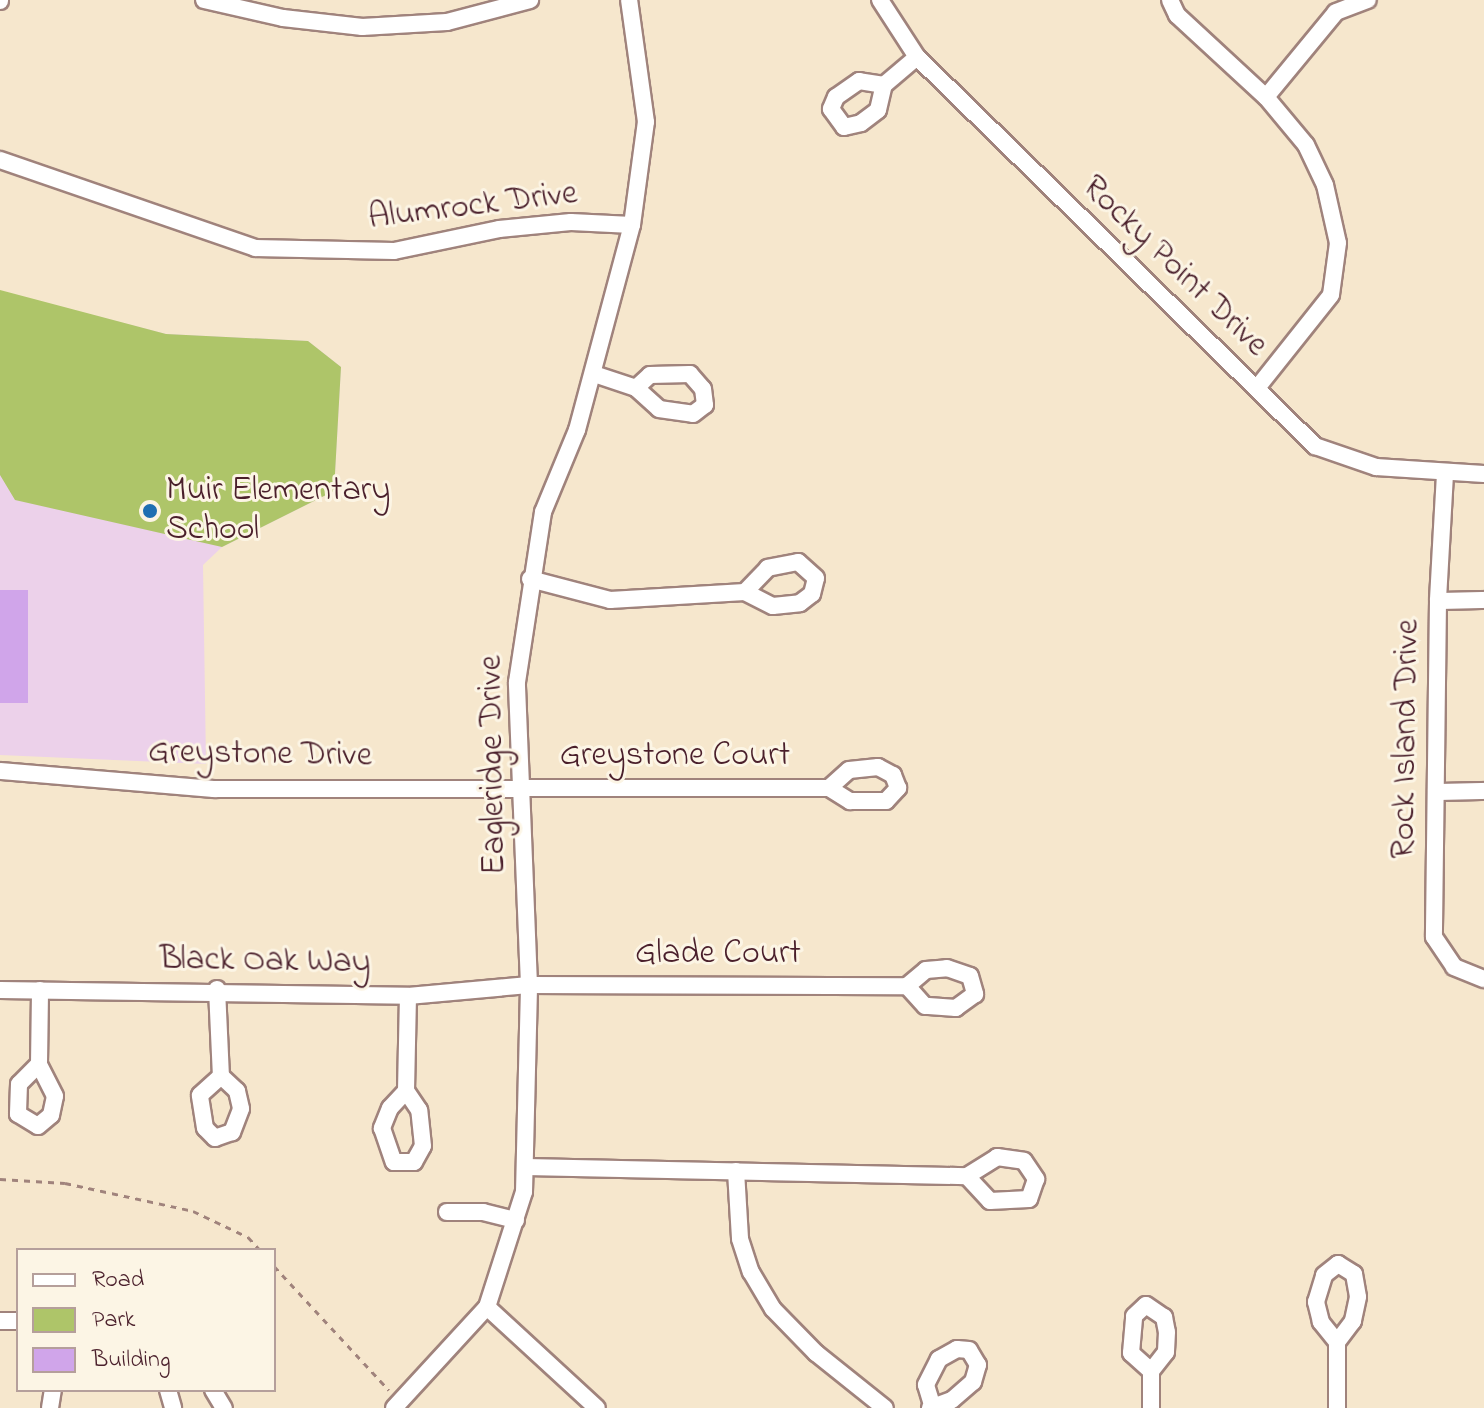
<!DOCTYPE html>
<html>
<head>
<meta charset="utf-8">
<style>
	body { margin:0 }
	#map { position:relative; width:1484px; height:1408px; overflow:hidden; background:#f6e7cd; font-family:"Indie Flower",sans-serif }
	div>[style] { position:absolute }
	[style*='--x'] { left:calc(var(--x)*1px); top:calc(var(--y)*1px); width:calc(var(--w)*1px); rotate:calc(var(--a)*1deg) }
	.built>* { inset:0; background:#ecd1ea }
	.green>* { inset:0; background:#aec569 }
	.building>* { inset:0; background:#d0a5ea; transform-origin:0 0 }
	.path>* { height:3px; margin-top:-1.5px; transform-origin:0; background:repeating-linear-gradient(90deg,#a0837c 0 6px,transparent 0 12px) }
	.roads { filter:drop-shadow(2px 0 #a0837c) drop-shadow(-2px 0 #a0837c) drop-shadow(0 2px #a0837c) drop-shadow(0 -2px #a0837c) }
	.minor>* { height:16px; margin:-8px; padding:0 8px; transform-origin:8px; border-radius:8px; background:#fff }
	.dots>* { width:22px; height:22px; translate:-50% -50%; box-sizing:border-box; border:4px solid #fcf5e5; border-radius:50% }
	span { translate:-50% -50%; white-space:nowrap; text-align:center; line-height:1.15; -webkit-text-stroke:6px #fcf5e5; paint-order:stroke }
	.street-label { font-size:34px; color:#4a1f2b }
	.poi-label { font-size:34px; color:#4a1f2b }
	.left { translate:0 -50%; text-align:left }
	.legend { position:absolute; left:16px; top:1248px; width:260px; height:144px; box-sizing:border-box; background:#fcf5e5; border:2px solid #b59f9b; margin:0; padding:10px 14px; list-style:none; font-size:24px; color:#4a1f2b }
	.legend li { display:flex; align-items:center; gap:16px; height:40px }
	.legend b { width:40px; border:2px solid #b59f9b }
</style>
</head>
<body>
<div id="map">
	<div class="built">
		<div style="clip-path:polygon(0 291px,166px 334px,308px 341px,341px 367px,334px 491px,222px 547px,203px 565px,206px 764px,0 755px)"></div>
	</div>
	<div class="green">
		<div style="clip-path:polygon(0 290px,166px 334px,308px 341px,341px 367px,334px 491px,222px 547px,15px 500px,0 475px)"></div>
	</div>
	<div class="building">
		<div style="left:0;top:590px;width:28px;height:113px"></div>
	</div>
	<div class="path">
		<div style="--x:0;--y:1179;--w:65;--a:3.5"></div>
		<div style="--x:65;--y:1183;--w:131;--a:12.3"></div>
		<div style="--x:193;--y:1211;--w:61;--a:25.3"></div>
		<div style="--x:248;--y:1237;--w:18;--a:47"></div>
		<div style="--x:274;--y:1266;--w:169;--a:47.2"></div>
	</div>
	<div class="roads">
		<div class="minor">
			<div style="--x:204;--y:0;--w:81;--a:12.8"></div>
			<div style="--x:283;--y:18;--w:80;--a:6.5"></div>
			<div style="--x:362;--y:27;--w:85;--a:-3.4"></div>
			<div style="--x:447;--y:22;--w:86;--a:-14.8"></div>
			<div style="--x:880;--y:0;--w:68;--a:57"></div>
			<div style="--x:917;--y:57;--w:557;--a:44.34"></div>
			<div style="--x:1315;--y:446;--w:65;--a:19"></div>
			<div style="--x:1376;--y:467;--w:108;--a:3.7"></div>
			<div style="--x:1170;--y:0;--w:17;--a:65"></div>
			<div style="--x:1177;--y:15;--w:121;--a:42.7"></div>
			<div style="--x:1266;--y:97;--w:62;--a:50.2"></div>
			<div style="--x:1306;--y:145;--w:44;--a:64.6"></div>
			<div style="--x:1325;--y:185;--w:59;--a:77.4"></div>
			<div style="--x:1338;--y:243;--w:52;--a:97.7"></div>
			<div style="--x:1331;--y:295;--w:119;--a:128.5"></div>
			<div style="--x:0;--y:1;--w:1;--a:-90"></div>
			<div style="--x:884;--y:85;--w:25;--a:-171"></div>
			<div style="--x:859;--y:81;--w:28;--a:145"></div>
			<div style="--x:836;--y:97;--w:13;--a:113"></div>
			<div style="--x:831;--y:109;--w:22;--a:54"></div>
			<div style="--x:844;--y:127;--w:17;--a:-13"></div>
			<div style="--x:861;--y:123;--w:21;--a:-37"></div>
			<div style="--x:878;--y:110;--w:26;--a:-77"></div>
			<div style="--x:884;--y:85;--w:43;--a:-40.3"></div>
			<div style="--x:1266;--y:97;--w:110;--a:-50.5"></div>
			<div style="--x:1336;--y:12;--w:34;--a:-21"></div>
			<div style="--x:0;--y:160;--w:270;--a:19"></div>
			<div style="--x:255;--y:248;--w:139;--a:1.2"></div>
			<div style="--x:394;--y:251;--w:107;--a:-11.8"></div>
			<div style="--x:499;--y:229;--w:72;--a:-5.6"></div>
			<div style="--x:571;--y:222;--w:61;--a:2.8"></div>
			<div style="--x:594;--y:374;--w:44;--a:18.4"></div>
			<div style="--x:636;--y:388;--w:31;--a:42"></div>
			<div style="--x:659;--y:409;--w:34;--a:8"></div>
			<div style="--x:693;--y:414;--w:15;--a:-37"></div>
			<div style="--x:705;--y:405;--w:16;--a:-97"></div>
			<div style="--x:703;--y:389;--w:20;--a:-131"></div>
			<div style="--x:690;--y:374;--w:40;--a:178.6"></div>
			<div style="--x:650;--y:375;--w:19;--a:137"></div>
			<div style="--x:1445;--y:474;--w:127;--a:93.2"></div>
			<div style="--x:1438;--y:601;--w:336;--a:90.7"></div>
			<div style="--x:1434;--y:937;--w:36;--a:56"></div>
			<div style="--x:1454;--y:967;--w:32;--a:22"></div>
			<div style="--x:530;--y:579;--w:83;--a:14.7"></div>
			<div style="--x:610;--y:600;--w:135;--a:-3.4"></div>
			<div style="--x:745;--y:592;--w:31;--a:27"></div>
			<div style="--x:773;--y:606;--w:27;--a:-6"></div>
			<div style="--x:800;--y:603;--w:15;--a:-37"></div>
			<div style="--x:812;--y:594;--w:16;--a:-76"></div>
			<div style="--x:816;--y:578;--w:24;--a:-138"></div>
			<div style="--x:798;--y:562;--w:31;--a:169"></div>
			<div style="--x:768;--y:568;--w:33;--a:134"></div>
			<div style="--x:1438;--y:601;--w:46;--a:-1.2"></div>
			<div style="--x:0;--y:771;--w:215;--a:4.8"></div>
			<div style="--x:214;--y:789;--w:615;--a:-0.09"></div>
			<div style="--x:829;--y:788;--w:25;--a:32"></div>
			<div style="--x:850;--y:801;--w:36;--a:0"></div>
			<div style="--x:886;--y:801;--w:18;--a:-47"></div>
			<div style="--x:898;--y:788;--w:14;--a:-111"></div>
			<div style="--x:893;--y:775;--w:17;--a:-152"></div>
			<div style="--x:878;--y:767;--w:29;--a:174"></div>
			<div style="--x:849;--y:770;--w:27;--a:138"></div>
			<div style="--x:1436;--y:792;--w:48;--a:-1.2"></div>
			<div style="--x:217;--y:989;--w:87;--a:87.4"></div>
			<div style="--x:221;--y:1076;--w:22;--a:43"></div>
			<div style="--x:237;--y:1091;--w:18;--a:77"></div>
			<div style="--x:241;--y:1109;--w:25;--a:111"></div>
			<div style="--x:232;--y:1132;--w:18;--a:161"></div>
			<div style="--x:215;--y:1138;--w:14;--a:-135"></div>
			<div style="--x:205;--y:1128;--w:33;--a:-99"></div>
			<div style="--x:200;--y:1095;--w:28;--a:-42"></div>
			<div style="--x:0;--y:990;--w:408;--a:0.8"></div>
			<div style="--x:408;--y:996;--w:121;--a:-5.2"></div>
			<div style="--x:529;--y:985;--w:378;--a:0.2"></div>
			<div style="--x:907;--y:986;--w:25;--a:-40"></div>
			<div style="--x:926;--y:970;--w:21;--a:-5"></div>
			<div style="--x:947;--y:968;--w:24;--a:19"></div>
			<div style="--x:970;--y:976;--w:19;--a:74"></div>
			<div style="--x:975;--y:994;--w:24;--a:144"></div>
			<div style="--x:956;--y:1008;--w:31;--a:-176"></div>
			<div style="--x:925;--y:1006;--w:27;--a:-132"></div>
			<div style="--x:39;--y:1064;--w:28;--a:135"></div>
			<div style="--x:19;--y:1084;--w:30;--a:92"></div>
			<div style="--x:18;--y:1114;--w:23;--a:31"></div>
			<div style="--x:38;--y:1126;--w:17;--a:-40"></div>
			<div style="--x:51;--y:1115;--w:19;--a:-78"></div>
			<div style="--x:55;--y:1096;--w:36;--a:-117"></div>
			<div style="--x:39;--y:1064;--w:74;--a:-89.2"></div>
			<div style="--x:406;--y:1091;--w:23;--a:133"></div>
			<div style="--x:390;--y:1108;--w:22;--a:112"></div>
			<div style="--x:382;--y:1128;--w:36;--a:71"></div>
			<div style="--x:394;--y:1162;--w:20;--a:0"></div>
			<div style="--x:414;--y:1162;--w:18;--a:-61"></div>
			<div style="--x:423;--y:1146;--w:36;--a:-96"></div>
			<div style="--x:419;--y:1110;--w:23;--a:-124"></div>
			<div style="--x:406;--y:1091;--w:95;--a:-88.8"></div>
			<div style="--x:526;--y:1167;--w:441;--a:1.2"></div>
			<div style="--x:967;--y:1176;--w:36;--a:-32"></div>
			<div style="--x:997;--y:1157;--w:27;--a:8"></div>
			<div style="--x:1024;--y:1161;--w:22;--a:56"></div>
			<div style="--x:1036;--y:1179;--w:21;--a:109"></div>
			<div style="--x:1029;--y:1199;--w:39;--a:177"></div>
			<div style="--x:990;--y:1201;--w:34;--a:-133"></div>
			<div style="--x:736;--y:1171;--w:68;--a:86.6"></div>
			<div style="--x:740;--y:1239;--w:35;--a:72"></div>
			<div style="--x:751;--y:1272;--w:43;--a:59.3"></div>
			<div style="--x:773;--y:1309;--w:62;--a:45.7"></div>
			<div style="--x:816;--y:1353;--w:88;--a:38.6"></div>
			<div style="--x:447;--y:1212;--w:36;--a:0"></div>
			<div style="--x:483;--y:1212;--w:34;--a:14"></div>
			<div style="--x:487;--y:1307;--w:149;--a:42.6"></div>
			<div style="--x:0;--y:1321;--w:18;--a:0"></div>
			<div style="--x:1337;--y:1342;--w:26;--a:-129"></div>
			<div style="--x:1321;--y:1322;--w:21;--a:-104"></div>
			<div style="--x:1316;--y:1302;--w:28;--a:-73"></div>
			<div style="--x:1324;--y:1275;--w:18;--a:-38"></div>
			<div style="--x:1338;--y:1264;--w:19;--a:32"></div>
			<div style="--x:1354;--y:1274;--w:23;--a:80"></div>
			<div style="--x:1358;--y:1297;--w:25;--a:102"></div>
			<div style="--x:1353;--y:1321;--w:26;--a:127"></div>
			<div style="--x:1337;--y:1342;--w:66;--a:90"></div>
			<div style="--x:1151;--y:1371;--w:27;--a:-138"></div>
			<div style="--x:1131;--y:1353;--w:37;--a:-85"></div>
			<div style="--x:1134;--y:1316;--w:16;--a:-43"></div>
			<div style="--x:1146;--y:1305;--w:22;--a:34"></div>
			<div style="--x:1164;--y:1317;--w:15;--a:79"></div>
			<div style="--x:1167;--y:1332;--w:20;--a:93"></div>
			<div style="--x:1166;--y:1352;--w:24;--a:128"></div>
			<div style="--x:1151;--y:1371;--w:37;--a:90"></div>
			<div style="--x:168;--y:1390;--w:19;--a:74"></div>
			<div style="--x:213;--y:1390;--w:21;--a:59"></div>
			<div style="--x:50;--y:1408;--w:18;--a:-81"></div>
			<div style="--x:394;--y:1408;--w:137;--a:-47.4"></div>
			<div style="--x:487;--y:1307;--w:121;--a:-72.2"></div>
			<div style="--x:524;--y:1192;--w:207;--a:-88.6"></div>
			<div style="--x:529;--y:985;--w:303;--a:-92.3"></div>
			<div style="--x:517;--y:682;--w:172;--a:-81.3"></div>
			<div style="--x:543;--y:512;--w:89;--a:-67.5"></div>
			<div style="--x:577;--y:430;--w:212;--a:-75"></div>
			<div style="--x:632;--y:225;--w:104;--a:-82.3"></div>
			<div style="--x:646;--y:122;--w:123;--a:-97.9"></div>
			<div style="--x:930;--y:1408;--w:23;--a:-20"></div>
			<div style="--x:952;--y:1400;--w:28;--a:-41"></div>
			<div style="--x:973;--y:1382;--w:18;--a:-74"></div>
			<div style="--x:978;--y:1365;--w:17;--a:-121"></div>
			<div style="--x:969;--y:1350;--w:12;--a:-175"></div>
			<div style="--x:957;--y:1349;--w:21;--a:151"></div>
			<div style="--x:939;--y:1359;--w:29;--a:117"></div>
			<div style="--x:926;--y:1385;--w:21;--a:73"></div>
		</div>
	</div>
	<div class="dots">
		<div style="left:150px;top:511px;background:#1f6fb2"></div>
	</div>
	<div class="street-label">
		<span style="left:473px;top:207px;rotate:-7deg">Alumrock Drive</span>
		<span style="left:1174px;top:267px;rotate:44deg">Rocky Point Drive</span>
		<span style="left:1407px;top:739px;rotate:-89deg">Rock Island Drive</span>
		<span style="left:260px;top:755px;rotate:1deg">Greystone Drive</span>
		<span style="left:675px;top:757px">Greystone Court</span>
		<span style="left:494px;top:765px;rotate:-91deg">Eagleridge Drive</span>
		<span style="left:718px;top:955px">Glade Court</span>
		<span style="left:265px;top:962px;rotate:1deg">Black Oak Way</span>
	</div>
	<div class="poi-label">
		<span class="left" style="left:166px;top:511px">Muir Elementary<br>School</span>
	</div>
	<ul class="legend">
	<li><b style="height:10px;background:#fff"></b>Road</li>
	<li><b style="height:22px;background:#aec569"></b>Park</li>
	<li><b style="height:22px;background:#d0a5ea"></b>Building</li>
	</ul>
</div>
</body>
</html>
